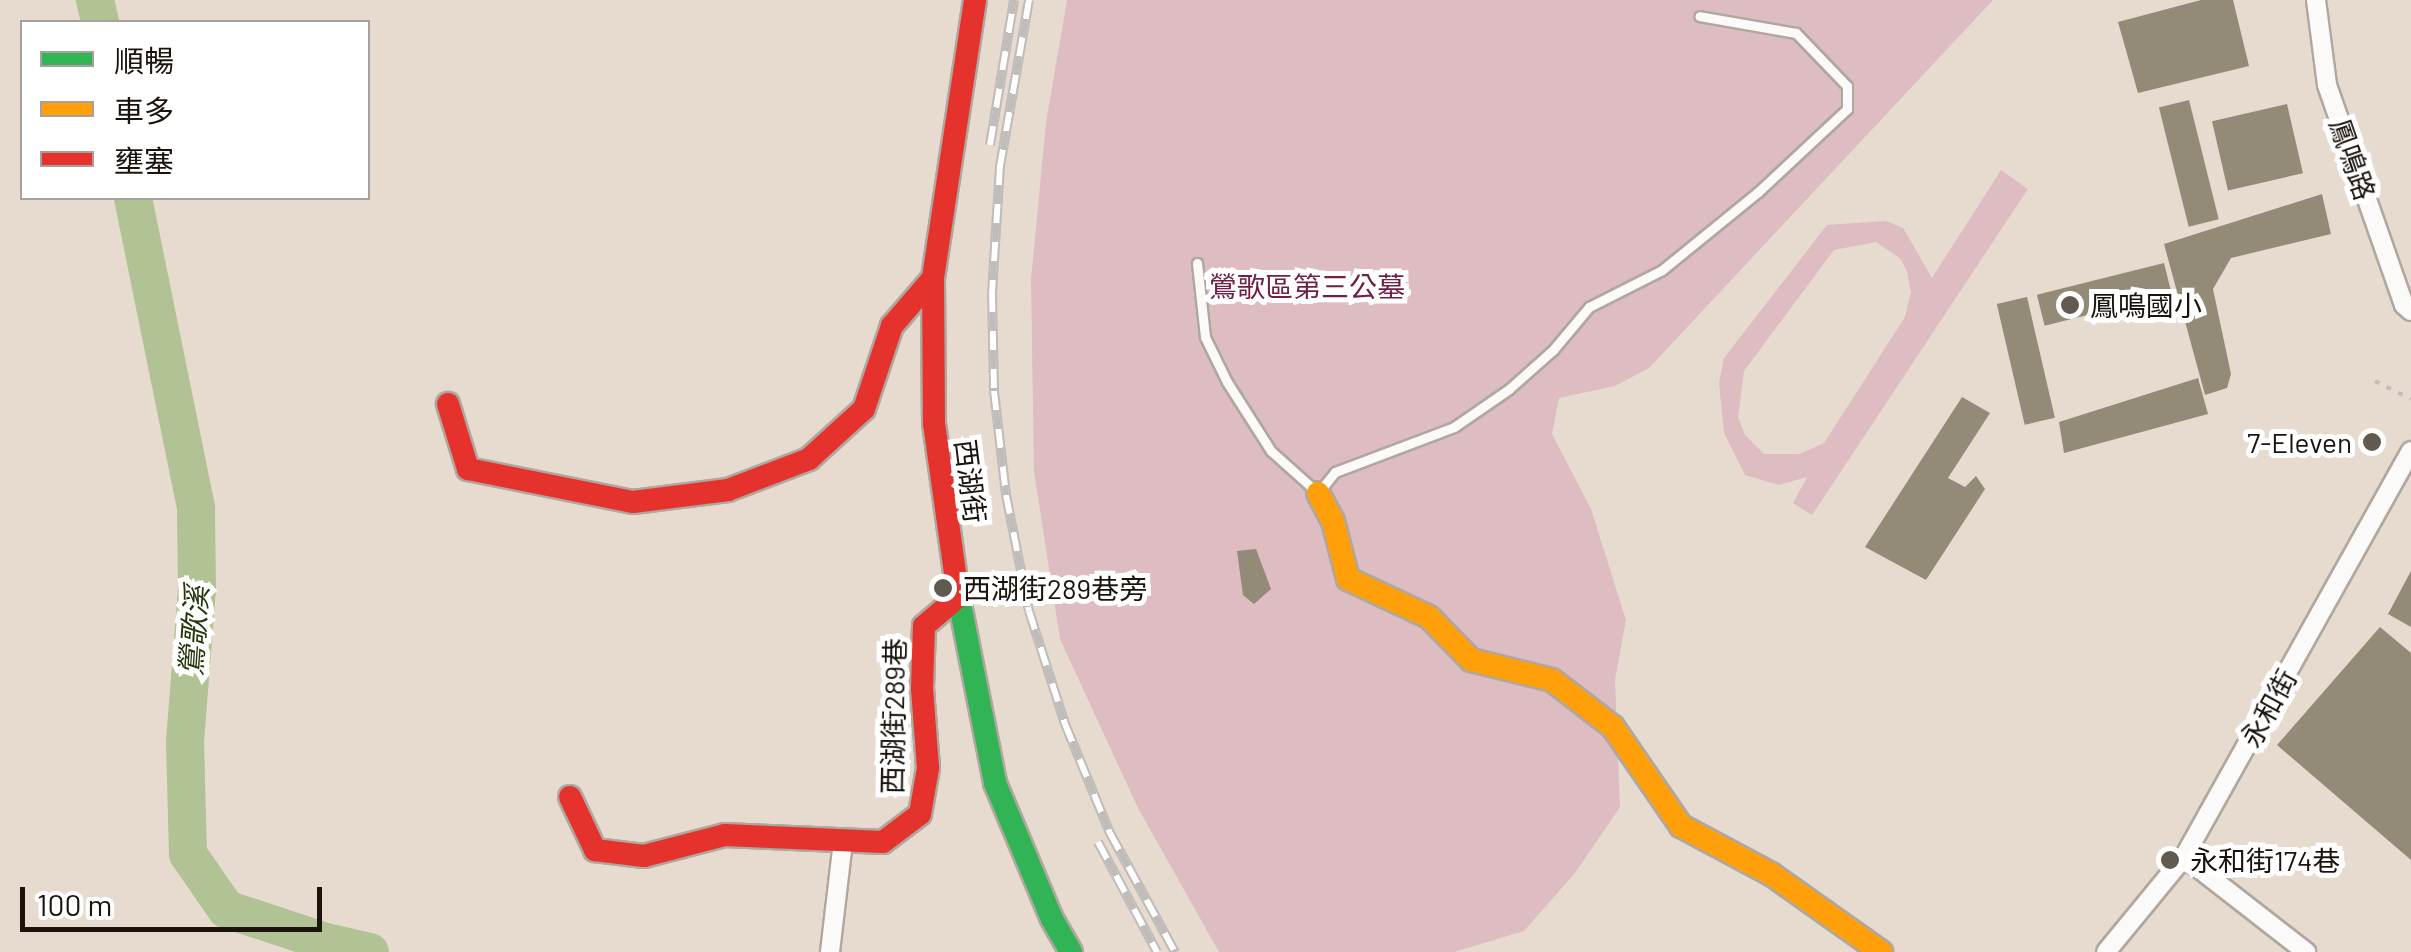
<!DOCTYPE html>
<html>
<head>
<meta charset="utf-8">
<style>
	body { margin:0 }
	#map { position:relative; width:2411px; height:952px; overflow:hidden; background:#e7dbd0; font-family:Barlow,"Noto Sans TC",sans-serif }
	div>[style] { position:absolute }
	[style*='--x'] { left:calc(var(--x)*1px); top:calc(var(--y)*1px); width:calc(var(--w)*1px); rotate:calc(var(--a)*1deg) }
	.green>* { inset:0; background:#ddbcc2 }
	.river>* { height:38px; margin:-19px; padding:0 19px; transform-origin:19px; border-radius:19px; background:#b1c294 }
	.building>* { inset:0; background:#938a77; transform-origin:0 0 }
	.path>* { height:4px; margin-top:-2px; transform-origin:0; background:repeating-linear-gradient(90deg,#c2bdba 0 5px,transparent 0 13px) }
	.roads { filter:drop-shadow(2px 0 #b0a79e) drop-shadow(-2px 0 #b0a79e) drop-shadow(0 2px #b0a79e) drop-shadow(0 -2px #b0a79e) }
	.lane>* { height:9px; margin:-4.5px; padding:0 4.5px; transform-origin:4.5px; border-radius:4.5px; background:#fbfaf8 }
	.street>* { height:18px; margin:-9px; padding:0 9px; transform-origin:9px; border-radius:9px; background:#fbfaf8 }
	.fast>* { height:22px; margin:-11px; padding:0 11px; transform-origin:11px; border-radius:11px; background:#30b455 }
	.slow>* { height:22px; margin:-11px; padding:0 11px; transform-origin:11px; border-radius:11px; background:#ff9f0a }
	.jam>* { height:22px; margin:-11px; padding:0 11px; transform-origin:11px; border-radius:11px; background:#e5322d }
	.rail>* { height:10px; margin-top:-5px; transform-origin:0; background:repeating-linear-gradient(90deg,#fff 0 19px,#bfbcba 0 38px); box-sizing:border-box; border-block:2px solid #bfbcba }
	.dots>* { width:28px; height:28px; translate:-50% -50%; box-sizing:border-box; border:5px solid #fff; border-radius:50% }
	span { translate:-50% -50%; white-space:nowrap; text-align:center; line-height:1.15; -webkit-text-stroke:10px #fff; paint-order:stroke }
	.street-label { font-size:28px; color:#1b130c }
	.park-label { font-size:28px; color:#702047 }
	.poi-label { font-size:28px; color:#1b130c }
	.left { translate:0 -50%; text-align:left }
	.right { translate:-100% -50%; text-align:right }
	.water-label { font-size:30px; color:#25380c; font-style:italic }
	.legend { position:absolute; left:20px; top:20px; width:350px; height:180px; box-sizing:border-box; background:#fff; border:2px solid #a4a19e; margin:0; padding:12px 18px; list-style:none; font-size:30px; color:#1b130c }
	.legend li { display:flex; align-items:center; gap:20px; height:50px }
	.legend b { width:50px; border:2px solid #a4a19e }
	.scale { position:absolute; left:20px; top:887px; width:302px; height:45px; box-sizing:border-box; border:5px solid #1b130c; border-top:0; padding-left:12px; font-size:30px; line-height:35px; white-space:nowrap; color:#1b130c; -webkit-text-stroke:8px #fff; paint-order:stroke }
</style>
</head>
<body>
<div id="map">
	<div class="green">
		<div style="clip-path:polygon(1067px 0,1993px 0,1649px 368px,1615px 386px,1559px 398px,1552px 434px,1591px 509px,1626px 620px,1615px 680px,1620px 807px,1575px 873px,1524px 931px,1454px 952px,1219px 952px,1138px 808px,1060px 639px,1034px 472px,1031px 280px,1046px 123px)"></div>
		<div style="clip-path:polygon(evenodd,2001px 170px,2028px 189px,1812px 515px,1793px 503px,1807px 477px,1779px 485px,1745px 475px,1724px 433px,1719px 383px,1724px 358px,1827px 225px,1886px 221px,1903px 228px,1932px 278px,2001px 170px,1876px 242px,1901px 259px,1907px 272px,1911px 292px,1905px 317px,1824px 443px,1799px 454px,1764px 454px,1745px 435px,1738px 417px,1744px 371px,1834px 250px,1876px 242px)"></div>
	</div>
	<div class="river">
		<div style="--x:95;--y:0;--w:23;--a:77"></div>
		<div style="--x:133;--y:198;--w:317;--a:78.5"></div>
		<div style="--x:196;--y:509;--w:80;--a:89.3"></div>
		<div style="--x:197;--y:589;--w:152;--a:94.5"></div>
		<div style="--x:185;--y:741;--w:113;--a:88.5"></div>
		<div style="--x:188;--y:854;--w:67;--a:55.4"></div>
		<div style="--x:226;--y:909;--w:105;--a:18.3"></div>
		<div style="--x:326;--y:942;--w:45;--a:12.8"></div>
	</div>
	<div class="building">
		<div style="clip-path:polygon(2201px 0,2233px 0,2249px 66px,2138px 93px,2118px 22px)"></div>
		<div style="left:2189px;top:100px;width:123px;height:31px;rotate:76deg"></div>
		<div style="left:2287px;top:104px;width:71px;height:77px;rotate:77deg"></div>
		<div style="clip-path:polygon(2322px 194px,2331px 234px,2231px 258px,2213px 289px,2231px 374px,2227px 388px,2205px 395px,2164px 244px)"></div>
		<div style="left:2164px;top:263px;width:32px;height:131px;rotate:76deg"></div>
		<div style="left:2027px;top:297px;width:124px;height:31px;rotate:77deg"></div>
		<div style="clip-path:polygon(2198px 378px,2208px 414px,2064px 453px,2059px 422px)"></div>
		<div style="clip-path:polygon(1962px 397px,1990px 413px,1948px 478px,1965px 487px,1976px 476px,1985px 489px,1926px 580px,1865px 547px)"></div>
		<div style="clip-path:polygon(1256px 549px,1271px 589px,1254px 604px,1243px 595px,1237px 551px)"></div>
		<div style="clip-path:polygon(2411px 571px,2411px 627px,2388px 614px)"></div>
		<div style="clip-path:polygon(2380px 627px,2411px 653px,2411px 860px,2277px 745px)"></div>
	</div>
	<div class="path">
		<div style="--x:2375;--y:381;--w:40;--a:26.6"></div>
	</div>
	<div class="roads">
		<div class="lane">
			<div style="--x:1197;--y:263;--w:74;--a:83.8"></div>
			<div style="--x:1205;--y:337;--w:50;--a:63.9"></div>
			<div style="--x:1227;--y:382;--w:82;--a:57.5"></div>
			<div style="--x:1271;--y:451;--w:63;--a:41.8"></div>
			<div style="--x:1318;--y:493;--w:27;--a:-51"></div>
			<div style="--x:1335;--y:472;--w:127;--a:-20.7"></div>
			<div style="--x:1454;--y:427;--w:67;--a:-34.6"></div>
			<div style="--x:1509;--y:389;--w:59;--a:-41.6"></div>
			<div style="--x:1553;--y:350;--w:56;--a:-50.1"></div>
			<div style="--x:1589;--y:307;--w:82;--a:-26.9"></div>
			<div style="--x:1662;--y:270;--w:124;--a:-39.1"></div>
			<div style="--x:1758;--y:192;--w:122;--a:-43"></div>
			<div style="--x:1847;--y:109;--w:23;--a:-90"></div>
			<div style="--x:1847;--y:86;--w:74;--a:-133.9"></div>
			<div style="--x:1796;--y:33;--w:98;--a:-170.1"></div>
		</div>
		<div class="street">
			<div style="--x:2316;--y:0;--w:86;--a:82.6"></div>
			<div style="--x:2327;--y:85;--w:233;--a:70.7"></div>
			<div style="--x:2404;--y:305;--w:9;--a:41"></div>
			<div style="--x:2184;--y:857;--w:155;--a:37.9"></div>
			<div style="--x:830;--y:952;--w:112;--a:-83.3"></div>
			<div style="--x:2106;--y:952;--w:123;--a:-50.6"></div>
			<div style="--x:2184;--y:857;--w:465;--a:-60.8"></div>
		</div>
		<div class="fast">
			<div style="--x:958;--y:594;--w:193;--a:78.9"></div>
			<div style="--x:995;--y:783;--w:147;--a:67.3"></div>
			<div style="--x:1052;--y:919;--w:38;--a:60"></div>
		</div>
		<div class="slow">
			<div style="--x:1318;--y:493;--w:32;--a:62"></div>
			<div style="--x:1333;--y:521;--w:60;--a:75.5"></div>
			<div style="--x:1348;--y:579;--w:89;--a:25.1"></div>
			<div style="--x:1429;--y:617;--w:60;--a:45.7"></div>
			<div style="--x:1471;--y:660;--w:83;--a:13.9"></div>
			<div style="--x:1552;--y:680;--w:77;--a:37.6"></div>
			<div style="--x:1613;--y:727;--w:120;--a:55.5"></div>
			<div style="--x:1681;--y:826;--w:102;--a:28.1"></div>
			<div style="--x:1771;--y:874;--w:135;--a:35.3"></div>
		</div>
		<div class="jam">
			<div style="--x:448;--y:404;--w:68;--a:72.9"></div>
			<div style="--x:468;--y:469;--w:168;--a:11.3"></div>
			<div style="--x:633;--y:502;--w:96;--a:-7.2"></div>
			<div style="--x:728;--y:490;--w:87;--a:-20.9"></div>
			<div style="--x:809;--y:459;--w:74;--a:-42.3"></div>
			<div style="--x:864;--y:409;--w:88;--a:-71.4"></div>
			<div style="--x:892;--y:326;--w:63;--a:-49.5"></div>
			<div style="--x:958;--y:594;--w:172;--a:-98"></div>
			<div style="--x:934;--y:424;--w:146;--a:-90.4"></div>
			<div style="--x:933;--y:278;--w:281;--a:-81.4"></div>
			<div style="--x:570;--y:797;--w:59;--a:64.7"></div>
			<div style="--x:595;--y:850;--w:49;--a:7"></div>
			<div style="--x:644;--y:856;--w:84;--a:-14.5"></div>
			<div style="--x:725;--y:835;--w:158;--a:2.5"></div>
			<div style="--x:883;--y:842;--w:46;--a:-37.1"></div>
			<div style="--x:920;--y:814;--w:47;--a:-80.1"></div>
			<div style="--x:928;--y:768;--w:80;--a:-94.3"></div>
			<div style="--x:922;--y:688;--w:62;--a:-88.2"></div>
			<div style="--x:924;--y:626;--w:45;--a:-40.5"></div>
		</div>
	</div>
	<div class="rail">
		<div style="--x:1029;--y:0;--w:169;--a:99.9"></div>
		<div style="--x:1000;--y:166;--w:127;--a:93.6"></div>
		<div style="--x:992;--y:293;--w:98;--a:88.8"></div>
		<div style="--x:994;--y:391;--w:105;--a:83.4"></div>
		<div style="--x:1006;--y:495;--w:118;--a:78.8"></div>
		<div style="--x:1029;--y:611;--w:119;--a:72.3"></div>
		<div style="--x:1065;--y:724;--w:118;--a:67.6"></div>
		<div style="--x:1110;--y:833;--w:136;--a:61.4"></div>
		<div style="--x:990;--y:145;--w:147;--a:-80.6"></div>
		<div style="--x:1098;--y:842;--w:125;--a:61.8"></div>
	</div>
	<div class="dots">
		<div style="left:2070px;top:305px;background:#625951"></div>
		<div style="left:2372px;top:442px;background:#625951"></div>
		<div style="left:943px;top:588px;background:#625951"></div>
		<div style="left:2170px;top:860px;background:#625951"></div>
	</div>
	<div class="street-label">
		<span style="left:2353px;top:159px;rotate:71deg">鳳鳴路</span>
		<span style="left:971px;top:481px;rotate:83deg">西湖街</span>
		<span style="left:2268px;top:708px;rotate:-61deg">永和街</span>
		<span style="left:893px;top:716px;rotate:-89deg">西湖街289巷</span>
	</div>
	<div class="park-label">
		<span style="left:1307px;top:286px">鶯歌區第三公墓</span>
	</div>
	<div class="poi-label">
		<span class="left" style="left:2090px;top:305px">鳳鳴國小</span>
		<span class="right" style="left:2352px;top:442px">7-Eleven</span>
		<span class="left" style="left:963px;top:588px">西湖街289巷旁</span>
		<span class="left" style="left:2190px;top:860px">永和街174巷</span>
	</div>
	<div class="water-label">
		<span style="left:193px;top:631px;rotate:-86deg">鶯歌溪</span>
	</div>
	<ul class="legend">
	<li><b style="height:12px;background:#30b455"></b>順暢</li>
	<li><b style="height:12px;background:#ff9f0a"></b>車多</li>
	<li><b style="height:12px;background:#e5322d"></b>壅塞</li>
	</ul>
	<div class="scale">100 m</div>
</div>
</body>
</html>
